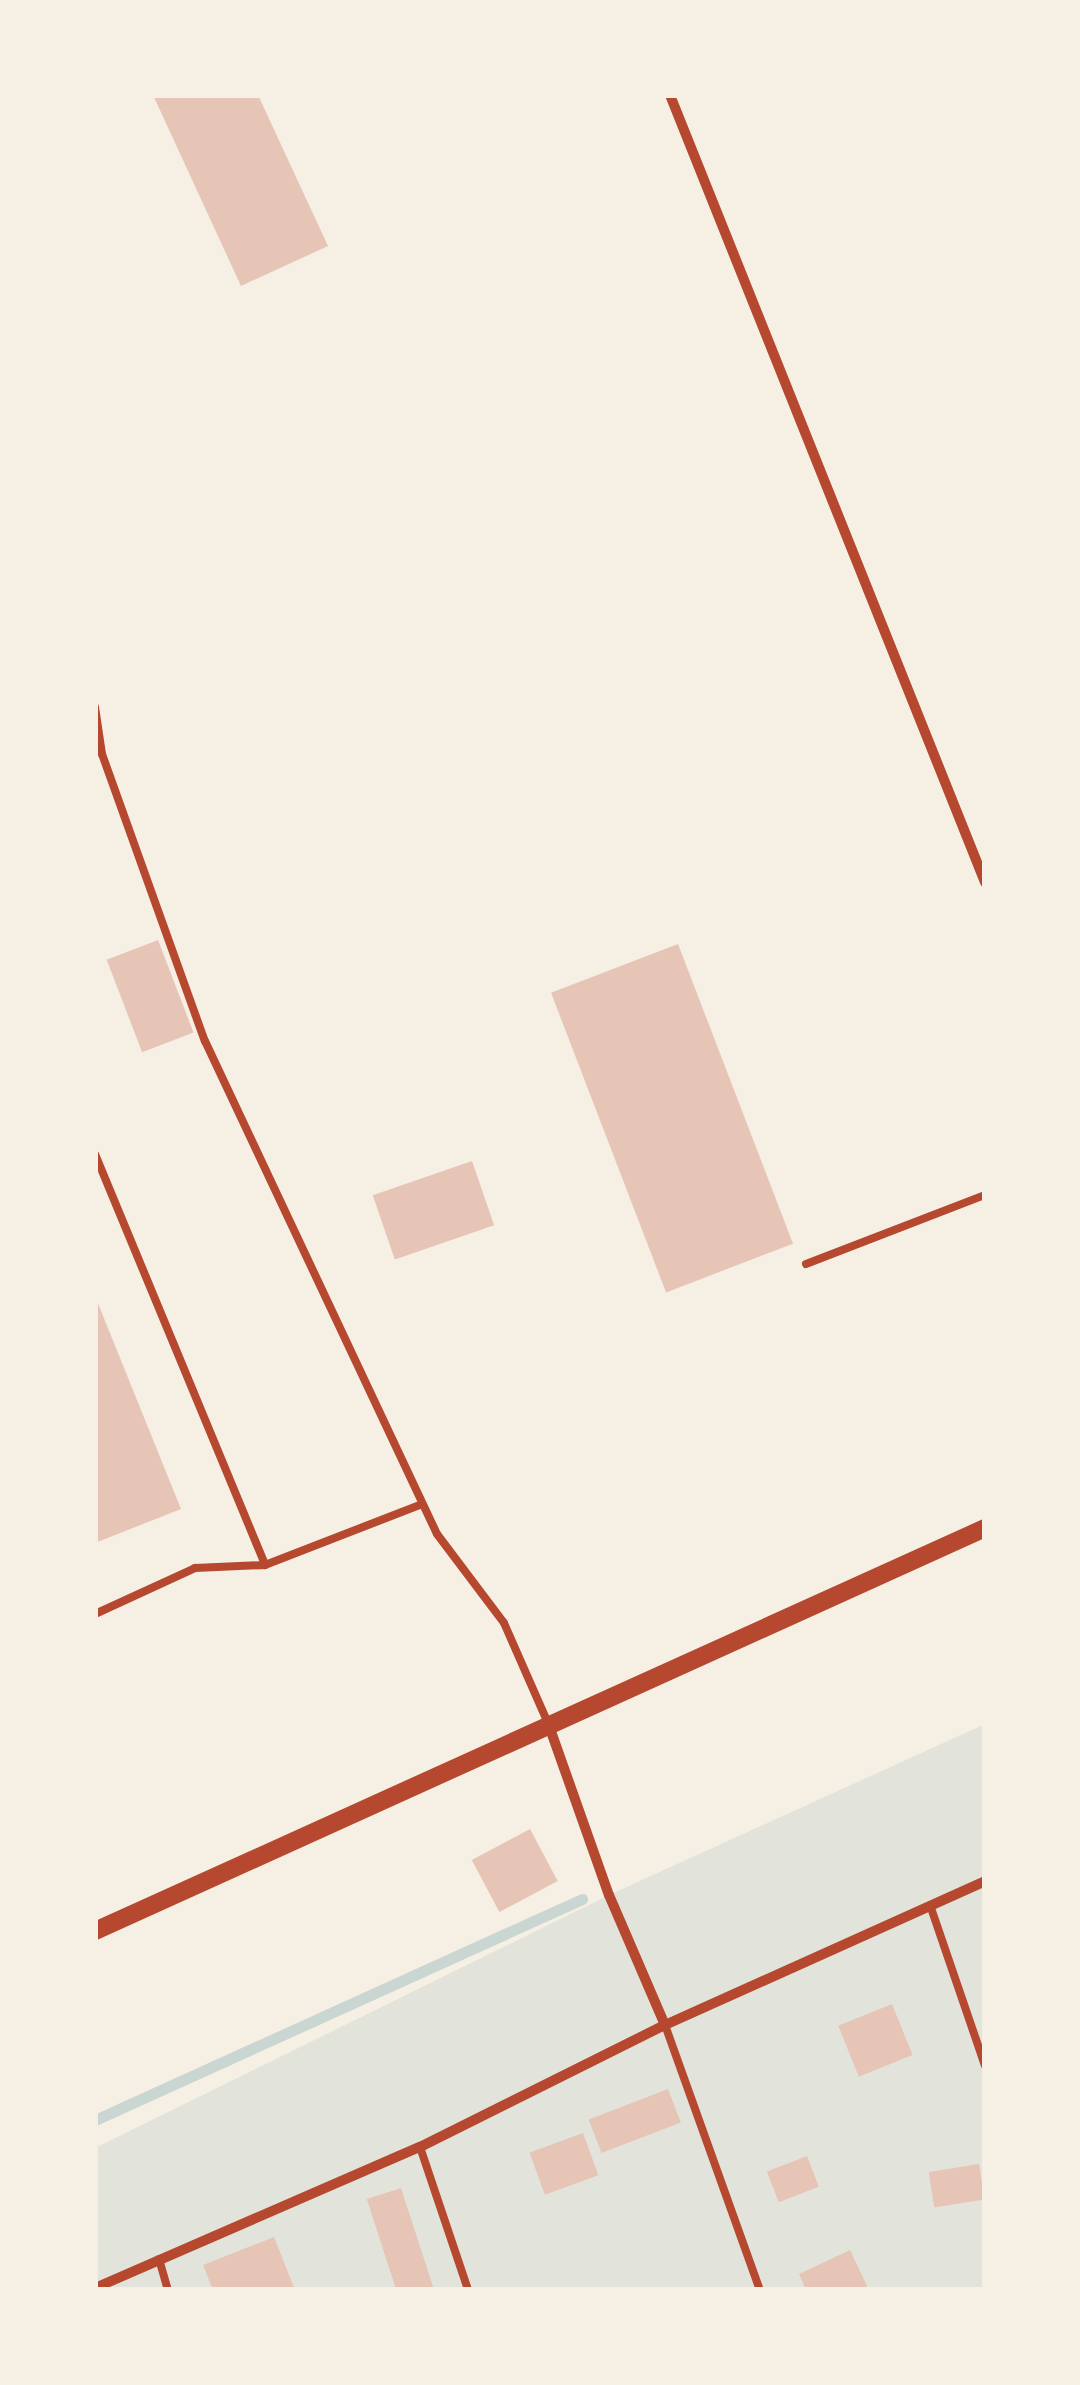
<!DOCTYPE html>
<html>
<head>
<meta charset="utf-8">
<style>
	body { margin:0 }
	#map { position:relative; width:1080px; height:2385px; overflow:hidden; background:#f6efe4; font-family:Lato,sans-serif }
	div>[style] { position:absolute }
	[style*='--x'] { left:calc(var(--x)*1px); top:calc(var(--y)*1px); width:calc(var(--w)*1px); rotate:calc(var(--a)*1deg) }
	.green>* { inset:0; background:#e2e4dc }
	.stream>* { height:11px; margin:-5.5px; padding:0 5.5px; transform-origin:5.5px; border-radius:5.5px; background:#c9d6d2 }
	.building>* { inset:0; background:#e6c5b7; transform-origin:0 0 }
	.service>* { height:8px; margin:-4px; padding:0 4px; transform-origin:4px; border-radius:4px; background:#b5482f }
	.minor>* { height:10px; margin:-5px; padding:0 5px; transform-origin:5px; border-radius:5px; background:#b5482f }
	.tertiary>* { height:18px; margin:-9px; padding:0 9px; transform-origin:9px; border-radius:9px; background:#b5482f }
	span { translate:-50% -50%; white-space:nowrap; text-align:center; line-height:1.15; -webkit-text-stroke:9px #f6efe4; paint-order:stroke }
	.frame { position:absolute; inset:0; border:98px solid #f6efe4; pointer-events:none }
</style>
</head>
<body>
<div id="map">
	<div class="green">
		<div style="clip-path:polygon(985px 1724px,985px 2290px,95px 2290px,95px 2148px,609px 1895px)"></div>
	</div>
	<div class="stream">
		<div style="--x:95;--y:2120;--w:535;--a:-24.41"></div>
	</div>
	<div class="building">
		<div style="clip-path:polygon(153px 95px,258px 95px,328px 246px,241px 286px)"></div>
		<div style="left:158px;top:940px;width:99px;height:55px;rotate:69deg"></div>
		<div style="left:678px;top:944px;width:321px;height:136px;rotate:69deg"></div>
		<div style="left:472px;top:1161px;width:68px;height:105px;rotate:71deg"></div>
		<div style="clip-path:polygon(95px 1296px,181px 1509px,95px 1543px)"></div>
		<div style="left:530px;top:1829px;width:59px;height:66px;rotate:62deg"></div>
		<div style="left:892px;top:2004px;width:55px;height:58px;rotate:68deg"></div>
		<div style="left:668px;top:2089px;width:36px;height:85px;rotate:69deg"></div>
		<div style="left:583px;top:2133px;width:45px;height:57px;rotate:70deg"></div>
		<div style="left:807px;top:2156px;width:33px;height:43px;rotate:69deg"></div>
		<div style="left:979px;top:2164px;width:36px;height:51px;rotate:81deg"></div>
		<div style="left:401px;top:2188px;width:107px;height:36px;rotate:72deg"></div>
		<div style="clip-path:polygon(274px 2237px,295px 2290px,213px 2290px,203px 2265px)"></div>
		<div style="clip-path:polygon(850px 2250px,869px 2290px,806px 2290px,799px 2274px)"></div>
	</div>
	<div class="service">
		<div style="--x:95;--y:707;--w:48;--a:81.5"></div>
		<div style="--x:102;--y:754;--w:305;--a:70.3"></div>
		<div style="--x:205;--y:1041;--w:545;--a:64.8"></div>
		<div style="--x:437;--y:1534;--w:111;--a:53"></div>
		<div style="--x:504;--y:1623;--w:107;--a:66.3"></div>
		<div style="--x:95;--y:1154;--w:445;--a:67.5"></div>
		<div style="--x:806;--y:1264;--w:192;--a:-21.1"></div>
		<div style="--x:95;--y:1614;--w:110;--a:-24.7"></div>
		<div style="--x:195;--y:1568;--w:70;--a:-2.5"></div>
		<div style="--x:265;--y:1565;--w:168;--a:-21.2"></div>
		<div style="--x:930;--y:1905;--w:170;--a:71.1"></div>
		<div style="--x:665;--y:2025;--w:282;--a:70.3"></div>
		<div style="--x:420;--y:2147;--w:151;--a:71.4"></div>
		<div style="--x:159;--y:2259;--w:32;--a:74"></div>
	</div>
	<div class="minor">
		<div style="--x:670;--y:95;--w:848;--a:68.19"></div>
		<div style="--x:548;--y:1723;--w:182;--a:70.5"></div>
		<div style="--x:609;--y:1895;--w:142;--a:66.7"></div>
		<div style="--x:95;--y:2288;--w:354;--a:-23.5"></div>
		<div style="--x:420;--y:2147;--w:274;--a:-26.5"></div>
		<div style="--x:665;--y:2025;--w:351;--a:-24.2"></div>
	</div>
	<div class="tertiary">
		<div style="--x:95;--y:1931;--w:977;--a:-24.36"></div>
	</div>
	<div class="frame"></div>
</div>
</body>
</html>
